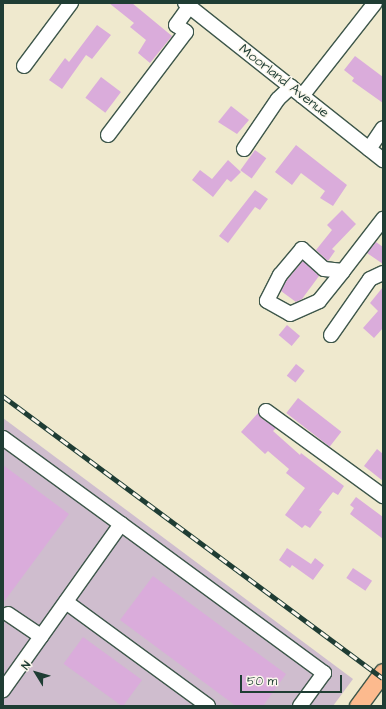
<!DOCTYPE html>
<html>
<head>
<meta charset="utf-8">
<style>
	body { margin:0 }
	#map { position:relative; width:386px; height:709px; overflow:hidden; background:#efe9ce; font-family:"Architects Daughter",sans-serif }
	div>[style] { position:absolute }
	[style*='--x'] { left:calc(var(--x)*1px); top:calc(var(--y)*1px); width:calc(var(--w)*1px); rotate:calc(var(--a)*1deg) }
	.industrial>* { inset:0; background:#cfbdce }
	.building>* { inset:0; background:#daacdb; transform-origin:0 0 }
	.roads { filter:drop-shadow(1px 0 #3e574b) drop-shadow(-1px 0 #3e574b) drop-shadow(0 1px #3e574b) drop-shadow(0 -1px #3e574b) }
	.minor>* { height:14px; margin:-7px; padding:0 7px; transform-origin:7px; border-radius:7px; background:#fff }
	.major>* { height:17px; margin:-8.5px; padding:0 8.5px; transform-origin:8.5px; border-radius:8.5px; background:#fcba8e }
	.rail>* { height:4.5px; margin-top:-2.25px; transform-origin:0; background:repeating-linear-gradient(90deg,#fbf7ec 0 9px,#1f3d34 0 18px); box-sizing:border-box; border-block:1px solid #1f3d34 }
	span { translate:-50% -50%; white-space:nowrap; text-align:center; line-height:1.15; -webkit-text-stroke:3px #fbf7ec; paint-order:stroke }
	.street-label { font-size:14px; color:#1f3d34 }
	.frame { position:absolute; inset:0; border:4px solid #1f3d34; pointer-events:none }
	.north { position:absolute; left:16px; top:653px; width:40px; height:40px; -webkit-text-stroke:3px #fbf7ec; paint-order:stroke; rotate:307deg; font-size:11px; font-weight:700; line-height:16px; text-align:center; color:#1f3d34 }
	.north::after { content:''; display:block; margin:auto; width:14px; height:18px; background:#1f3d34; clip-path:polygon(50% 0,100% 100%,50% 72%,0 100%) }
	.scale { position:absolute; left:240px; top:675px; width:102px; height:18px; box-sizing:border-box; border:2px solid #1f3d34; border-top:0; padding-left:5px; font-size:12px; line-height:14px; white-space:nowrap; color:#1f3d34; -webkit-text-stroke:3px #fbf7ec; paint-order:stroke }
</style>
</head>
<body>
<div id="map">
	<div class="industrial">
		<div style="clip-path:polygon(3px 418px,353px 679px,333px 706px,3px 706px)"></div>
	</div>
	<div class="building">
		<div style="clip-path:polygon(109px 3px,132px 3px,172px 36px,150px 63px,138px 53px,146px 40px,130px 27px,134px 23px)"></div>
		<div style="clip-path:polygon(97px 25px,111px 35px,92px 59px,86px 55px,62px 89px,49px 80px,65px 58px,69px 62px)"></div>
		<div style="clip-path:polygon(355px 56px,383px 77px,383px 103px,352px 81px,354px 78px,344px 70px)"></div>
		<div style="left:101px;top:77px;width:25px;height:26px;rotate:37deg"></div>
		<div style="clip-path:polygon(231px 106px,249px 120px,237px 134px,218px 122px)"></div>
		<div style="clip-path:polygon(296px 145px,347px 185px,333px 206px,320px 198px,325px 191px,301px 173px,292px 185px,275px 172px)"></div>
		<div style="left:255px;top:150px;width:14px;height:25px;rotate:36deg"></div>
		<div style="clip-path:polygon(228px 160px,241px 172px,231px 182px,227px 179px,213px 197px,192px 180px,200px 170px,212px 179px)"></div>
		<div style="clip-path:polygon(255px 190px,268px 199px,260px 210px,255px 207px,228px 243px,219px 236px)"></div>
		<div style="clip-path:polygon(342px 210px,356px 224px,332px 249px,335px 251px,328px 261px,316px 250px,332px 230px,327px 225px)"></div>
		<div style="clip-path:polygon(376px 242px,383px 247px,383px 264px,367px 253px)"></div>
		<div style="clip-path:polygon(303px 261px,319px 276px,302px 299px,296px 302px,281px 291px,287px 280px)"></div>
		<div style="clip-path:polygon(383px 287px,383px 328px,374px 338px,363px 328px,378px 311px,370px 303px)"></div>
		<div style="left:287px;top:325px;width:17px;height:13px;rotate:40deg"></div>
		<div style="left:296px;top:364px;width:11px;height:15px;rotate:38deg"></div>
		<div style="left:298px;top:398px;width:55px;height:19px;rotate:38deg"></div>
		<div style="clip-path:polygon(258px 413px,261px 418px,276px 428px,273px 431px,300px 455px,301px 453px,344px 486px,338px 495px,333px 492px,319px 510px,322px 512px,310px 528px,305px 525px,302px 528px,285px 515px,305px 488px,286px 473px,289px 469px,268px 451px,265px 454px,241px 432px)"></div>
		<div style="clip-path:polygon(377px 449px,383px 454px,383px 481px,364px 466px)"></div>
		<div style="clip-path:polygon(3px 465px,69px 514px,3px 603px)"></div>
		<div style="clip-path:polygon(356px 497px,383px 517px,383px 539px,350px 514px,354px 508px,350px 505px)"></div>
		<div style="clip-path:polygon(287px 548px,311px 564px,315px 558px,324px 565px,313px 580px,292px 565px,290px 568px,279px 560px)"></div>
		<div style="left:353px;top:568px;width:23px;height:12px;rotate:34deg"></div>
		<div style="clip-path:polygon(153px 576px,286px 674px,263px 706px,236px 706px,120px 620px)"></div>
		<div style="left:83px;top:637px;width:73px;height:33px;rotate:36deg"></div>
	</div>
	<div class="roads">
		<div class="minor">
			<div style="--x:185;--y:3;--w:253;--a:38.4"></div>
			<div style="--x:24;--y:66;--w:79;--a:-53.3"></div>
			<div style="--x:302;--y:96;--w:118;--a:-51.9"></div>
			<div style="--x:108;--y:135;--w:129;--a:-52.9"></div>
			<div style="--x:186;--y:32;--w:12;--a:-145"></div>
			<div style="--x:176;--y:25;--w:22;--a:-54"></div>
			<div style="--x:244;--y:149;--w:60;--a:-55.8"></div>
			<div style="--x:278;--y:99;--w:18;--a:-43"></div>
			<div style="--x:369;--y:149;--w:25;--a:-56"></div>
			<div style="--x:343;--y:271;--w:19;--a:-174"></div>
			<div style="--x:324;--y:269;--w:30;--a:-138"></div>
			<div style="--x:302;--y:249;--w:34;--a:130"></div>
			<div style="--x:280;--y:275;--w:29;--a:117"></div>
			<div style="--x:267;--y:301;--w:26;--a:29"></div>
			<div style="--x:290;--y:314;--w:32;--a:-24"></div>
			<div style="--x:319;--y:301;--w:38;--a:-51"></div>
			<div style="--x:343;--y:271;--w:66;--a:-52.4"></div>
			<div style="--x:331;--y:335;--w:68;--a:-55.1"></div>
			<div style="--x:370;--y:279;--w:14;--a:-25"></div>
			<div style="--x:266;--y:411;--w:145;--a:36"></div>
			<div style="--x:3;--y:438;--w:146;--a:36.1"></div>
			<div style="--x:121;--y:524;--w:204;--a:125.4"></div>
			<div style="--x:121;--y:524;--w:252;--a:36.3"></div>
			<div style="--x:324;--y:673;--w:41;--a:126"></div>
			<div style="--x:66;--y:602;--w:176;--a:36.2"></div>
			<div style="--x:8;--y:614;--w:40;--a:34"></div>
		</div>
		<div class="major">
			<div style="--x:358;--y:706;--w:42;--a:-53.7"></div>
		</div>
	</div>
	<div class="rail">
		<div style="--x:3;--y:396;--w:473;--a:36.6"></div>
	</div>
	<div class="street-label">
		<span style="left:284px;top:81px;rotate:38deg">Moorland Avenue</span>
	</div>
	<div class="frame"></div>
	<div class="north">N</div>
	<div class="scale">50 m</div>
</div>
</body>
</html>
